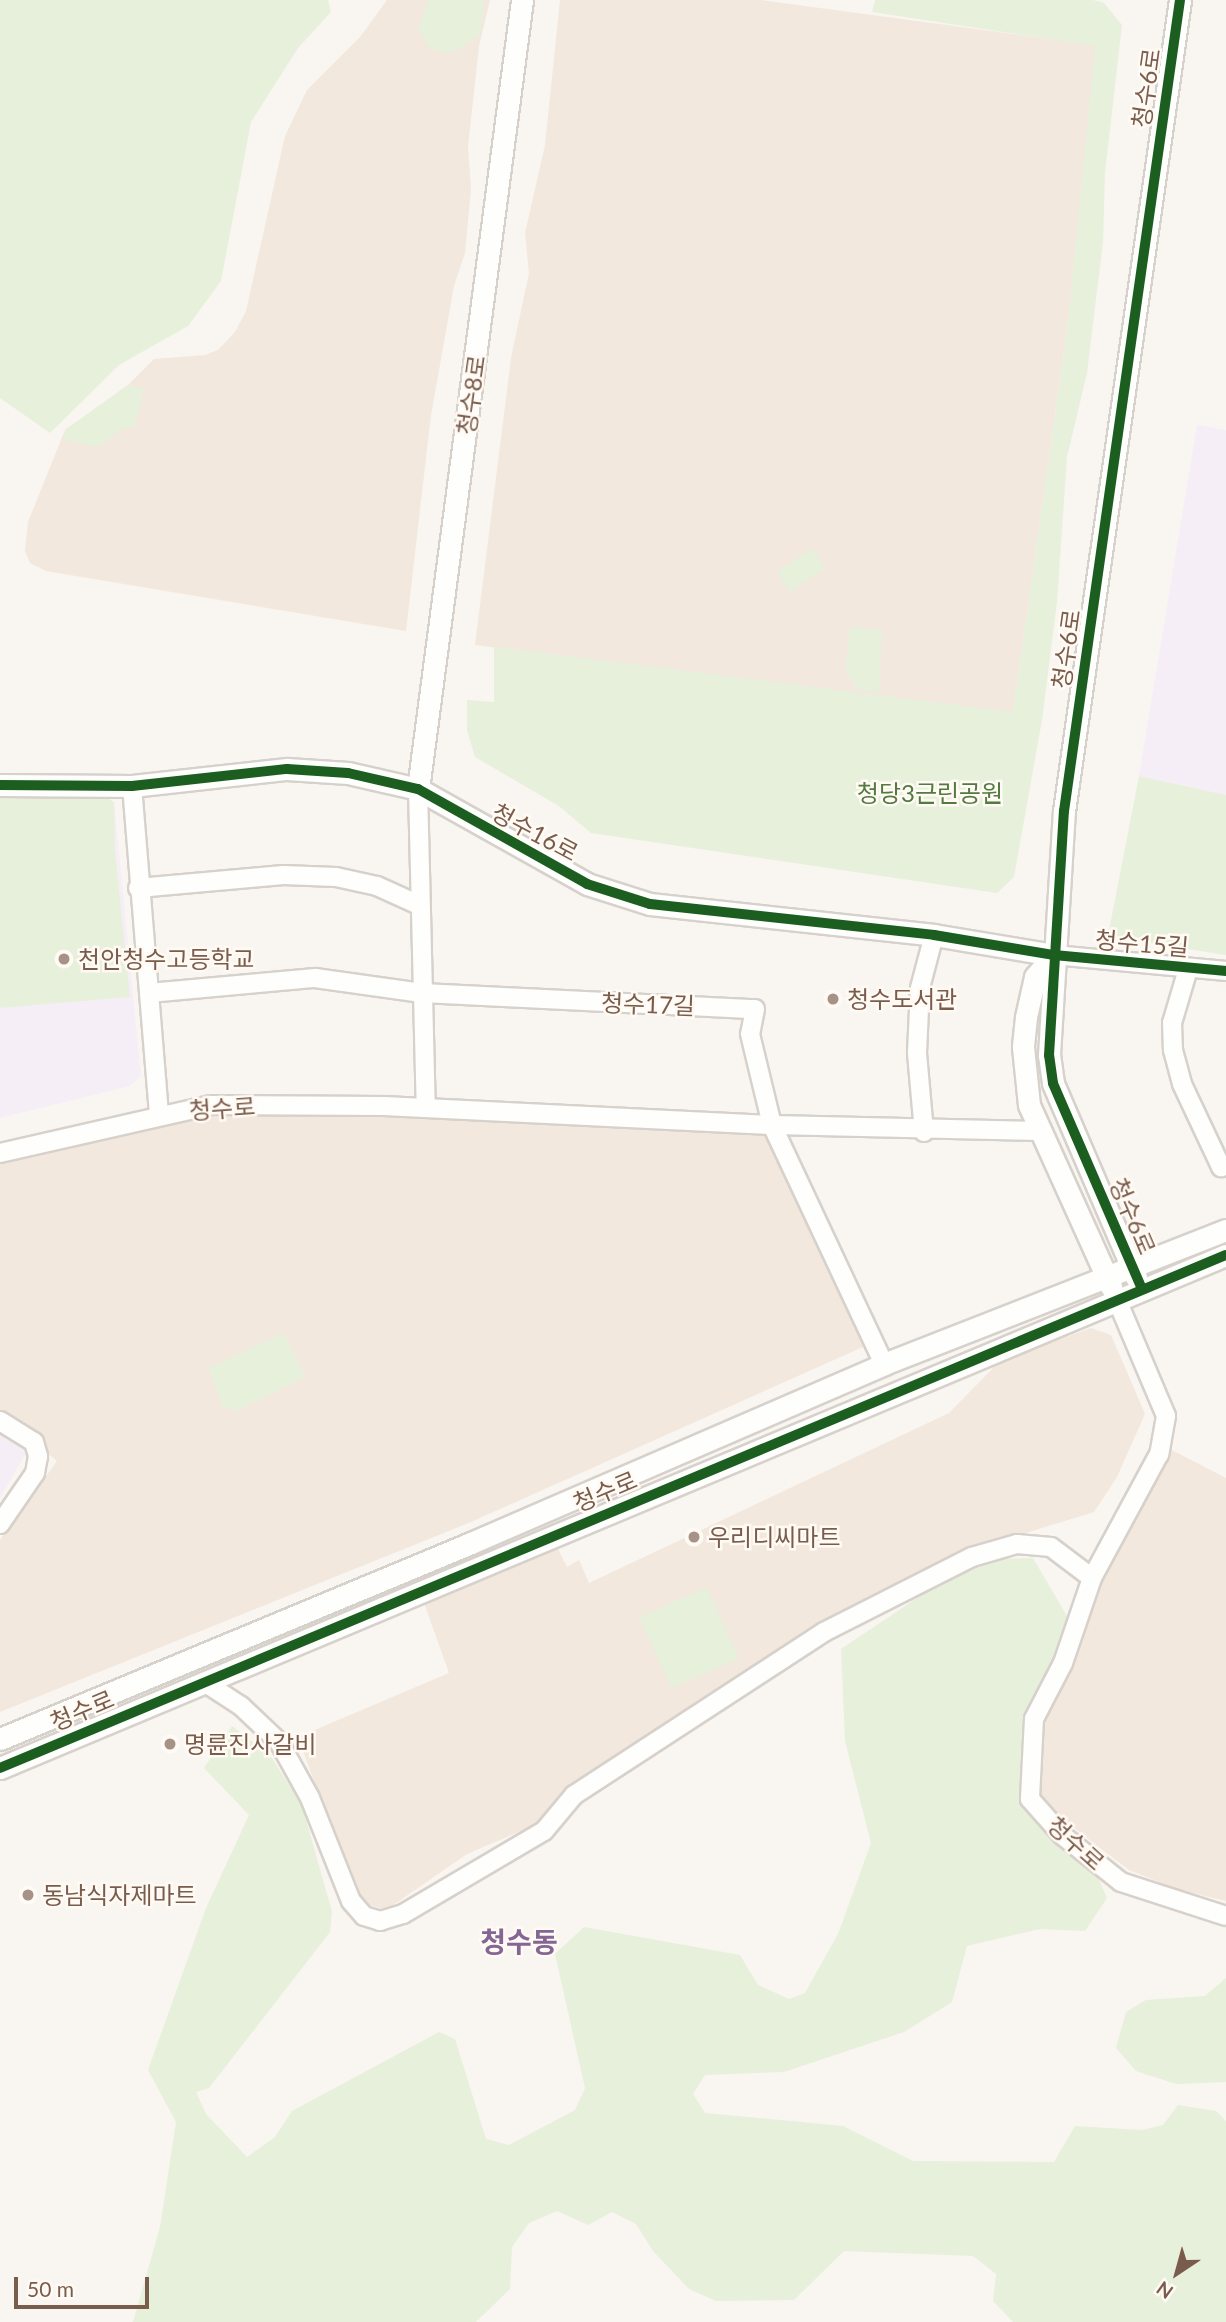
<!DOCTYPE html>
<html>
<head>
<meta charset="utf-8">
<style>
	body { margin:0 }
	#map { position:relative; width:1226px; height:2322px; overflow:hidden; background:#f9f5f0; font-family:Lato,"Noto Sans KR",sans-serif }
	div>[style] { position:absolute }
	[style*='--x'] { left:calc(var(--x)*1px); top:calc(var(--y)*1px); width:calc(var(--w)*1px); rotate:calc(var(--a)*1deg) }
	.residential>* { inset:0; background:#f2e8de }
	.education>* { inset:0; background:#f6eef6 }
	.green>* { inset:0; background:#e7f0db; transform-origin:0 0 }
	.roads { filter:drop-shadow(2px 0 #d7d1cb) drop-shadow(-2px 0 #d7d1cb) drop-shadow(0 2px #d7d1cb) drop-shadow(0 -2px #d7d1cb) }
	.minor>* { height:18px; margin:-9px; padding:0 9px; transform-origin:9px; border-radius:9px; background:#fefefd }
	.tertiary>* { height:21px; margin:-10.5px; padding:0 10.5px; transform-origin:10.5px; border-radius:10.5px; background:#fefefd }
	.cycleway>* { height:10px; margin:-5px; padding:0 5px; transform-origin:5px; border-radius:5px; background:#1b5e20 }
	.dots>* { width:19px; height:19px; translate:-50% -50%; box-sizing:border-box; border:4px solid #fffaf3; border-radius:50% }
	span { translate:-50% -50%; white-space:nowrap; text-align:center; line-height:1.15; -webkit-text-stroke:5px #fffaf3; paint-order:stroke }
	.street-label { font-size:24px; color:#7a5c4d }
	.park-label { font-size:24px; color:#537a41 }
	.poi-label { font-size:24px; color:#7a5c4d }
	.left { translate:0 -50%; text-align:left }
	.quarter-label { font-size:28px; color:#846695; font-weight:700 }
	.north { position:absolute; left:1142px; top:2238px; width:70px; height:70px; -webkit-text-stroke:5px #fffaf3; paint-order:stroke; rotate:216deg; font-size:19px; font-weight:700; line-height:28px; text-align:center; color:#7a5c4d }
	.north::after { content:''; display:block; margin:auto; width:24px; height:32px; background:#7a5c4d; clip-path:polygon(50% 0,100% 100%,50% 72%,0 100%) }
	.scale { position:absolute; left:14px; top:2277px; width:135px; height:32px; box-sizing:border-box; border:4px solid #7a5c4d; border-top:0; padding-left:9px; font-size:21px; line-height:24px; white-space:nowrap; color:#7a5c4d; -webkit-text-stroke:5px #fffaf3; paint-order:stroke }
</style>
</head>
<body>
<div id="map">
	<div class="residential">
		<div style="clip-path:polygon(387px 0,490px 0,479px 46px,468px 147px,471px 189px,465px 253px,454px 286px,431px 415px,406px 631px,46px 571px,30px 563px,25px 551px,28px 522px,65px 430px,128px 385px,154px 359px,205px 355px,218px 350px,235px 332px,246px 311px,285px 136px,307px 90px,360px 37px)"></div>
		<div style="clip-path:polygon(560px 0,761px 0,1096px 45px,1068px 323px,1013px 713px,475px 645px,511px 358px,529px 273px,525px 233px,545px 145px)"></div>
		<div style="clip-path:polygon(244px 1111px,756px 1125px,768px 1134px,863px 1347px,471px 1522px,0 1712px,0 1540px,57px 1461px,0 1413px,0 1162px,186px 1118px)"></div>
		<div style="clip-path:polygon(1091px 1328px,1111px 1335px,1145px 1414px,1117px 1477px,1094px 1512px,990px 1544px,817px 1625px,689px 1716px,577px 1781px,559px 1794px,540px 1823px,467px 1854px,386px 1910px,363px 1903px,350px 1880px,298px 1737px,449px 1673px,424px 1603px,557px 1547px,567px 1567px,579px 1560px,589px 1583px,949px 1413px,1000px 1361px)"></div>
		<div style="clip-path:polygon(1168px 1448px,1226px 1478px,1226px 1901px,1177px 1889px,1129px 1870px,1036px 1799px,1038px 1725px,1086px 1625px,1106px 1567px)"></div>
	</div>
	<div class="education">
		<div style="clip-path:polygon(1197px 425px,1226px 430px,1226px 795px,1139px 776px)"></div>
		<div style="clip-path:polygon(0 796px,114px 802px,141px 1076px,130px 1086px,0 1118px)"></div>
		<div style="clip-path:polygon(0 1430px,22px 1445px,26px 1453px,0 1498px)"></div>
	</div>
	<div class="green">
		<div style="clip-path:polygon(0 0,328px 0,331px 12px,298px 48px,251px 122px,221px 281px,188px 326px,119px 365px,50px 433px,0 398px)"></div>
		<div style="clip-path:polygon(429px 0,485px 0,480px 34px,454px 52px,439px 52px,428px 46px,418px 28px)"></div>
		<div style="clip-path:polygon(875px 0,1093px 0,1104px 3px,1122px 25px,1105px 173px,1103px 242px,1087px 373px,1067px 457px,1057px 602px,1042px 720px,1014px 877px,997px 893px,591px 833px,559px 806px,475px 757px,467px 730px,467px 700px,494px 702px,494px 647px,1013px 712px,1068px 323px,1095px 46px,872px 12px)"></div>
		<div style="clip-path:polygon(128px 385px,144px 388px,135px 427px,123px 428px,98px 447px,65px 441px,65px 430px)"></div>
		<div style="left:812px;top:548px;width:24px;height:43px;rotate:55deg"></div>
		<div style="clip-path:polygon(850px 627px,882px 630px,879px 692px,859px 690px,845px 672px)"></div>
		<div style="clip-path:polygon(1139px 776px,1226px 795px,1226px 955px,1108px 936px)"></div>
		<div style="clip-path:polygon(101px 794px,114px 802px,115px 851px,130px 997px,0 1008px,0 796px)"></div>
		<div style="clip-path:polygon(284px 1333px,305px 1377px,236px 1411px,223px 1407px,208px 1368px)"></div>
		<div style="clip-path:polygon(1033px 1558px,1068px 1618px,1066px 1644px,1025px 1718px,1022px 1808px,1097px 1875px,1107px 1898px,1085px 1931px,1040px 1929px,967px 1946px,952px 2002px,904px 2032px,784px 2072px,705px 2075px,693px 2094px,705px 2113px,843px 2126px,913px 2161px,1054px 2162px,1075px 2126px,1142px 2130px,1163px 2125px,1178px 2105px,1216px 2111px,1226px 2121px,1226px 2322px,1013px 2322px,993px 2301px,996px 2274px,973px 2256px,844px 2251px,794px 2300px,716px 2301px,689px 2289px,653px 2251px,636px 2224px,612px 2212px,588px 2225px,557px 2211px,529px 2223px,512px 2247px,510px 2289px,476px 2322px,133px 2322px,160px 2227px,176px 2122px,148px 2070px,206px 1908px,249px 1815px,204px 1768px,232px 1726px,270px 1755px,302px 1805px,332px 1912px,330px 1932px,209px 2088px,196px 2092px,206px 2114px,247px 2157px,275px 2137px,292px 2111px,439px 2032px,455px 2039px,486px 2139px,509px 2145px,575px 2110px,585px 2088px,555px 1954px,584px 1927px,740px 1955px,758px 1985px,789px 1999px,805px 1993px,838px 1934px,871px 1843px,845px 1741px,841px 1649px,947px 1578px,1004px 1559px)"></div>
		<div style="left:707px;top:1587px;width:78px;height:74px;rotate:66deg"></div>
		<div style="clip-path:polygon(1226px 1978px,1226px 2082px,1176px 2084px,1136px 2071px,1116px 2048px,1126px 2012px,1146px 2000px,1205px 1996px)"></div>
	</div>
	<div class="roads">
		<div class="minor">
			<div style="--x:132;--y:786;--w:330;--a:85.3"></div>
			<div style="--x:418;--y:789;--w:319;--a:88.6"></div>
			<div style="--x:138;--y:888;--w:146;--a:-5.1"></div>
			<div style="--x:283;--y:875;--w:53;--a:2.2"></div>
			<div style="--x:336;--y:877;--w:42;--a:12.4"></div>
			<div style="--x:377;--y:886;--w:46;--a:24.3"></div>
			<div style="--x:1054;--y:955;--w:173;--a:5.3"></div>
			<div style="--x:1188;--y:969;--w:56;--a:106.5"></div>
			<div style="--x:1172;--y:1023;--w:27;--a:88"></div>
			<div style="--x:1173;--y:1050;--w:35;--a:75"></div>
			<div style="--x:1182;--y:1084;--w:92;--a:64.8"></div>
			<div style="--x:1221;--y:1167;--w:5;--a:-22"></div>
			<div style="--x:149;--y:993;--w:167;--a:-5.2"></div>
			<div style="--x:315;--y:978;--w:108;--a:8"></div>
			<div style="--x:422;--y:993;--w:333;--a:2.8"></div>
			<div style="--x:755;--y:1009;--w:25;--a:101"></div>
			<div style="--x:750;--y:1034;--w:94;--a:76.4"></div>
			<div style="--x:772;--y:1125;--w:268;--a:1.3"></div>
			<div style="--x:924;--y:1132;--w:79;--a:-95.1"></div>
			<div style="--x:917;--y:1053;--w:65;--a:-87.4"></div>
			<div style="--x:920;--y:988;--w:55;--a:-75.2"></div>
			<div style="--x:0;--y:1153;--w:216;--a:-12.8"></div>
			<div style="--x:211;--y:1105;--w:172;--a:0.3"></div>
			<div style="--x:383;--y:1106;--w:389;--a:2.8"></div>
			<div style="--x:772;--y:1125;--w:264;--a:64.9"></div>
			<div style="--x:1117;--y:1300;--w:126;--a:67.1"></div>
			<div style="--x:1166;--y:1416;--w:39;--a:100"></div>
			<div style="--x:1159;--y:1454;--w:141;--a:118.4"></div>
			<div style="--x:1092;--y:1578;--w:90;--a:108.8"></div>
			<div style="--x:1063;--y:1663;--w:63;--a:117.4"></div>
			<div style="--x:1034;--y:1719;--w:80;--a:92.9"></div>
			<div style="--x:1030;--y:1799;--w:48;--a:48.4"></div>
			<div style="--x:1062;--y:1835;--w:75;--a:38.5"></div>
			<div style="--x:1121;--y:1882;--w:110;--a:17.9"></div>
			<div style="--x:0;--y:1421;--w:40;--a:32"></div>
			<div style="--x:34;--y:1442;--w:15;--a:74"></div>
			<div style="--x:38;--y:1456;--w:17;--a:100"></div>
			<div style="--x:35;--y:1473;--w:62;--a:124.5"></div>
			<div style="--x:204;--y:1682;--w:44;--a:33"></div>
			<div style="--x:241;--y:1706;--w:52;--a:43.5"></div>
			<div style="--x:279;--y:1742;--w:64;--a:61"></div>
			<div style="--x:310;--y:1798;--w:111;--a:68.3"></div>
			<div style="--x:351;--y:1901;--w:20;--a:49"></div>
			<div style="--x:364;--y:1916;--w:17;--a:17"></div>
			<div style="--x:380;--y:1921;--w:24;--a:-17"></div>
			<div style="--x:403;--y:1914;--w:164;--a:-30.5"></div>
			<div style="--x:544;--y:1831;--w:47;--a:-50.2"></div>
			<div style="--x:574;--y:1795;--w:298;--a:-33.1"></div>
			<div style="--x:824;--y:1632;--w:166;--a:-26.9"></div>
			<div style="--x:972;--y:1557;--w:47;--a:-16.1"></div>
			<div style="--x:1017;--y:1544;--w:34;--a:5"></div>
			<div style="--x:1051;--y:1547;--w:51;--a:37.1"></div>
		</div>
		<div class="tertiary">
			<div style="--x:0;--y:785;--w:132;--a:0.4"></div>
			<div style="--x:132;--y:786;--w:156;--a:-6.3"></div>
			<div style="--x:287;--y:769;--w:61;--a:3.8"></div>
			<div style="--x:348;--y:773;--w:72;--a:12.9"></div>
			<div style="--x:418;--y:789;--w:194;--a:29.3"></div>
			<div style="--x:587;--y:884;--w:66;--a:17.6"></div>
			<div style="--x:650;--y:904;--w:286;--a:6.2"></div>
			<div style="--x:934;--y:935;--w:122;--a:9.5"></div>
			<div style="--x:418;--y:789;--w:796;--a:-82.49"></div>
			<div style="--x:1054;--y:955;--w:29;--a:131"></div>
			<div style="--x:1035;--y:977;--w:41;--a:102.7"></div>
			<div style="--x:1026;--y:1017;--w:30;--a:96"></div>
			<div style="--x:1023;--y:1047;--w:58;--a:84.1"></div>
			<div style="--x:1029;--y:1105;--w:200;--a:65.7"></div>
			<div style="--x:1136;--y:1277;--w:211;--a:-113.2"></div>
			<div style="--x:1053;--y:1083;--w:28;--a:-98"></div>
			<div style="--x:1049;--y:1055;--w:244;--a:-86.5"></div>
			<div style="--x:1064;--y:811;--w:819;--a:-81.86"></div>
			<div style="--x:0;--y:1739;--w:510;--a:-22.59"></div>
			<div style="--x:471;--y:1543;--w:450;--a:-23.4"></div>
			<div style="--x:884;--y:1364;--w:367;--a:-21.4"></div>
			<div style="--x:0;--y:1768;--w:1329;--a:-22.71"></div>
		</div>
	</div>
	<div class="cycleway">
		<div style="--x:0;--y:785;--w:132;--a:0.4"></div>
		<div style="--x:132;--y:786;--w:156;--a:-6.3"></div>
		<div style="--x:287;--y:769;--w:61;--a:3.8"></div>
		<div style="--x:348;--y:773;--w:72;--a:12.9"></div>
		<div style="--x:418;--y:789;--w:194;--a:29.3"></div>
		<div style="--x:587;--y:884;--w:66;--a:17.6"></div>
		<div style="--x:650;--y:904;--w:286;--a:6.2"></div>
		<div style="--x:934;--y:935;--w:122;--a:9.5"></div>
		<div style="--x:1054;--y:955;--w:173;--a:5.3"></div>
		<div style="--x:1142;--y:1289;--w:224;--a:-113.4"></div>
		<div style="--x:1053;--y:1083;--w:28;--a:-98"></div>
		<div style="--x:1049;--y:1055;--w:244;--a:-86.5"></div>
		<div style="--x:1064;--y:811;--w:819;--a:-81.86"></div>
		<div style="--x:0;--y:1768;--w:1329;--a:-22.71"></div>
	</div>
	<div class="dots">
		<div style="left:64px;top:959px;background:#a69286"></div>
		<div style="left:833px;top:999px;background:#a69286"></div>
		<div style="left:694px;top:1537px;background:#a69286"></div>
		<div style="left:170px;top:1744px;background:#a69286"></div>
		<div style="left:28px;top:1895px;background:#a69286"></div>
	</div>
	<div class="street-label">
		<span style="left:1146px;top:88px;rotate:-82deg">청수6로</span>
		<span style="left:471px;top:395px;rotate:-82deg">청수8로</span>
		<span style="left:1066px;top:649px;rotate:-82deg">청수6로</span>
		<span style="left:535px;top:832px;rotate:28deg">청수16로</span>
		<span style="left:1142px;top:943px;rotate:5deg">청수15길</span>
		<span style="left:648px;top:1004px;rotate:2deg">청수17길</span>
		<span style="left:222px;top:1108px;rotate:-4deg">청수로</span>
		<span style="left:1133px;top:1216px;rotate:67deg">청수6로</span>
		<span style="left:605px;top:1491px;rotate:-23deg">청수로</span>
		<span style="left:82px;top:1710px;rotate:-23deg">청수로</span>
		<span style="left:1076px;top:1843px;rotate:42deg">청수로</span>
	</div>
	<div class="park-label">
		<span style="left:930px;top:793px">청당3근린공원</span>
	</div>
	<div class="poi-label">
		<span class="left" style="left:78px;top:959px">천안청수고등학교</span>
		<span class="left" style="left:847px;top:999px">청수도서관</span>
		<span class="left" style="left:708px;top:1537px">우리디씨마트</span>
		<span class="left" style="left:184px;top:1744px">명륜진사갈비</span>
		<span class="left" style="left:42px;top:1895px">동남식자제마트</span>
	</div>
	<div class="quarter-label">
		<span style="left:519px;top:1941px">청수동</span>
	</div>
	<div class="north">N</div>
	<div class="scale">50 m</div>
</div>
</body>
</html>
